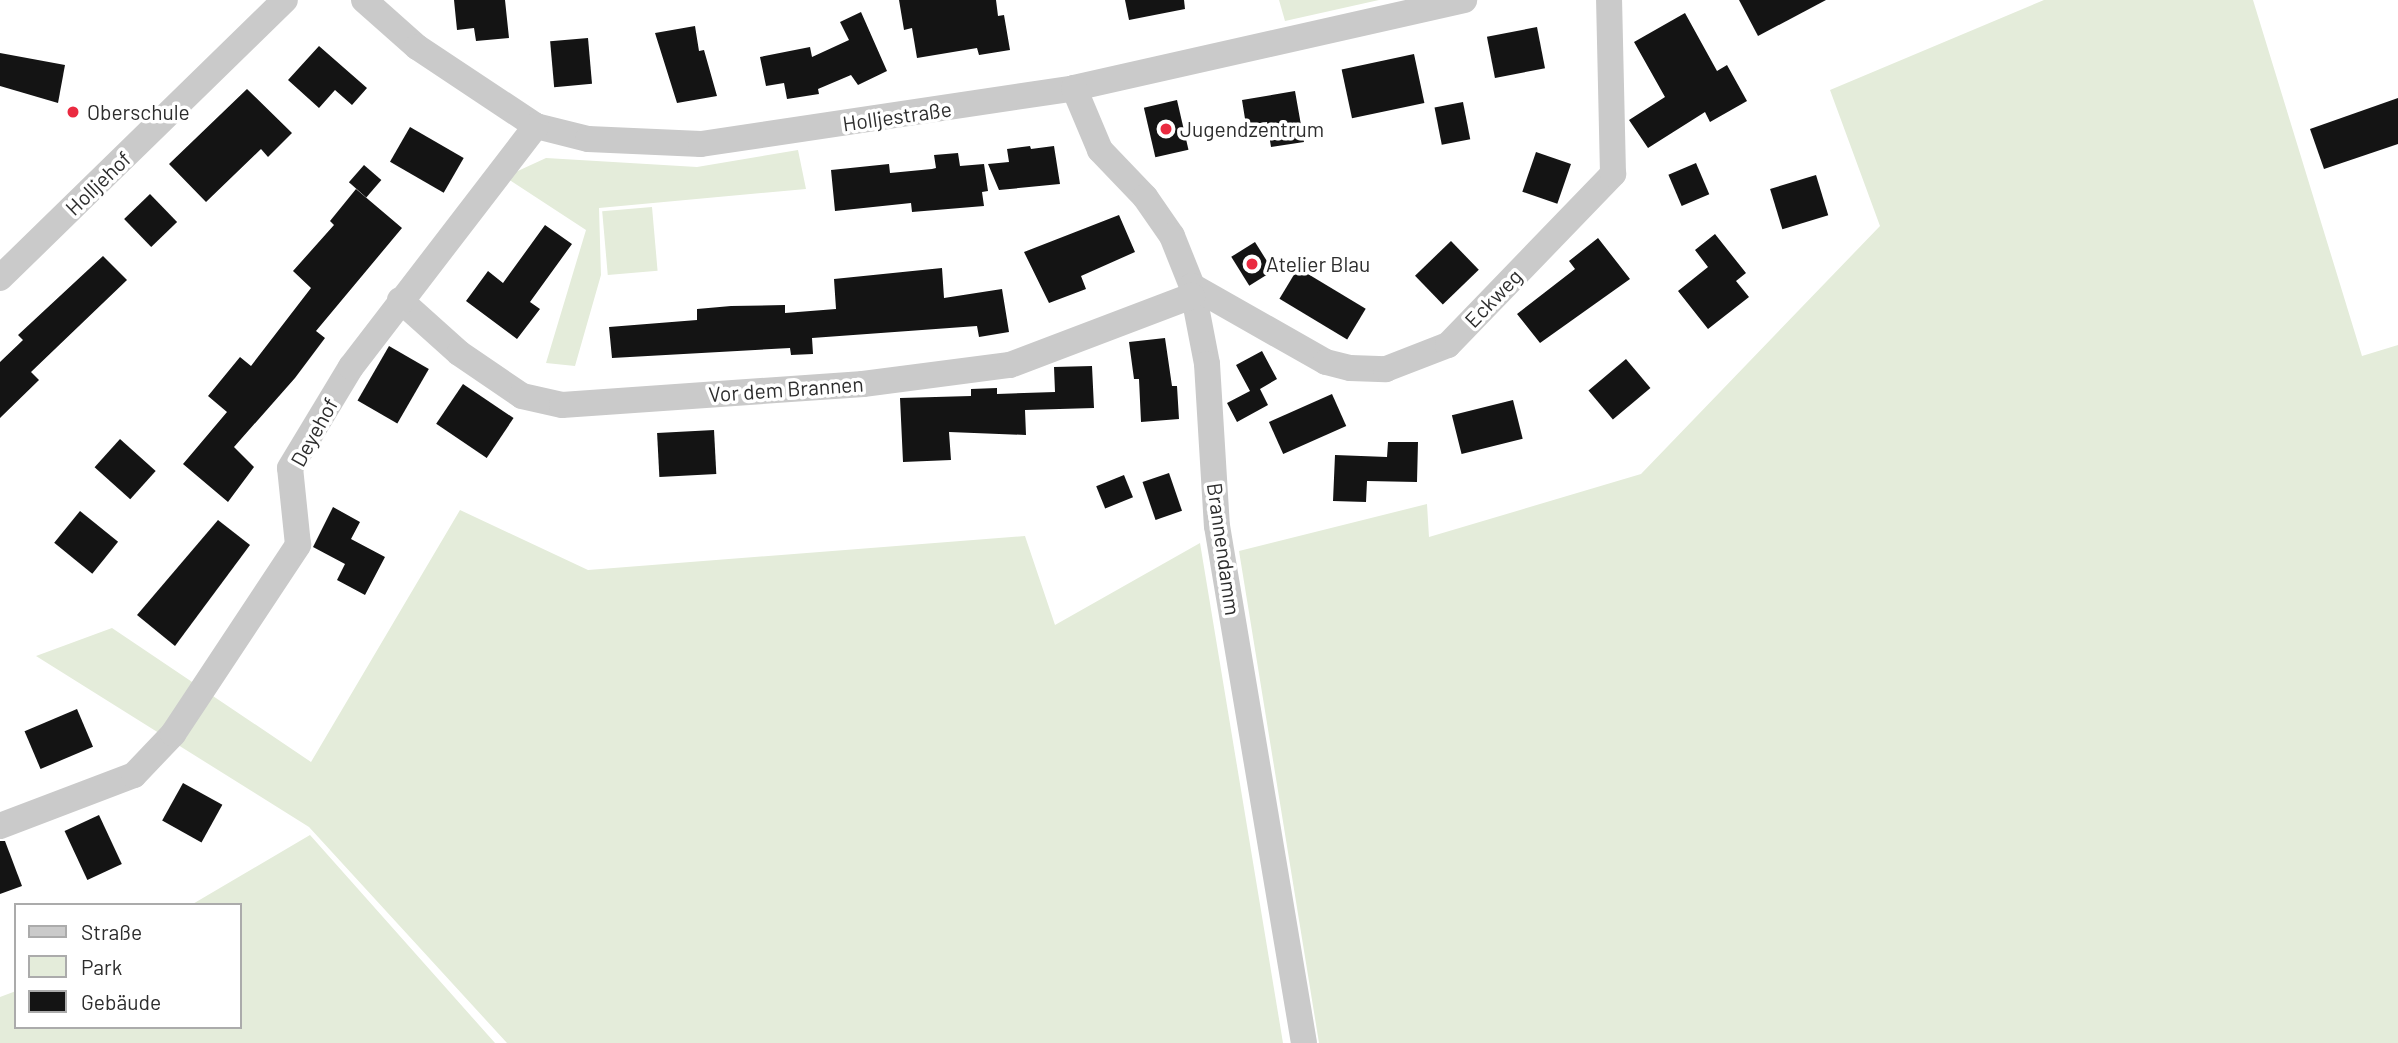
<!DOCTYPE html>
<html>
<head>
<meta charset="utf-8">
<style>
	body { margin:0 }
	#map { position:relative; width:2398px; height:1043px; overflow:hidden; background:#fff; font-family:Barlow,sans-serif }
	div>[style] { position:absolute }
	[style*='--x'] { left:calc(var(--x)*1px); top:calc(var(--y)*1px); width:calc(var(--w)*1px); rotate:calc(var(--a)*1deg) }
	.green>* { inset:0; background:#e4ecda; transform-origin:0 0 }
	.building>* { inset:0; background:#141414; transform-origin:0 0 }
	.minor>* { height:26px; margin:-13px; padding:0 13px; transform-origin:13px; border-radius:13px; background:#cacaca }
	.dots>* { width:19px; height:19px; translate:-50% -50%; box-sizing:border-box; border:4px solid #fff; border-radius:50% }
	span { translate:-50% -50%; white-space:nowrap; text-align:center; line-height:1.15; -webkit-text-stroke:7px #fff; paint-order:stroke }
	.poi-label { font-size:21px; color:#2d2d2d }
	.left { translate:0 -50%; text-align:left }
	.street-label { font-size:21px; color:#2d2d2d }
	.legend { position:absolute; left:14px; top:903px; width:228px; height:126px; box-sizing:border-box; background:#fff; border:2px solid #ababab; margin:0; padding:9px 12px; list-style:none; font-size:21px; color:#2d2d2d }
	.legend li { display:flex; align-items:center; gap:14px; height:35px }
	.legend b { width:35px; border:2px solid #ababab }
</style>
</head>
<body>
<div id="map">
	<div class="green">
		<div style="clip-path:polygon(1279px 0,1379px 0,1285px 21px)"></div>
		<div style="clip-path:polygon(2044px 0,2253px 0,2362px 356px,2398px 345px,2398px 1043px,1319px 1043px,1239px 551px,1427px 504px,1429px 537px,1641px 474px,1880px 226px,1830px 90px)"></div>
		<div style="clip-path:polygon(798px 150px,806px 189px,599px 208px,601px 275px,575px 366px,546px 363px,586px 230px,505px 177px,546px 158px,697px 167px)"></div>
		<div style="left:652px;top:207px;width:64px;height:50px;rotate:85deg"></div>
		<div style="clip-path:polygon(460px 510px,588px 570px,1025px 536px,1055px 625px,1200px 543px,1283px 1043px,507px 1043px,309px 827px,36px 656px,112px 628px,311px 762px)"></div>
		<div style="clip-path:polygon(310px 835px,495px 1043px,0 1043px,0 997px,16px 991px,16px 1027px,240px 1027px,240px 905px,191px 905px)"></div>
	</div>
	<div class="building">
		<div style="clip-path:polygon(454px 0,505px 0,509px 38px,476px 41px,474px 28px,457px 30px)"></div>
		<div style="clip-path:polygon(899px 0,996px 0,998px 16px,1004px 15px,1010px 50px,979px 55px,977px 48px,917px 58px,912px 28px,904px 30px)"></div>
		<div style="clip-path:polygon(1125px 0,1184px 0,1185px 9px,1129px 20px)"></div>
		<div style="clip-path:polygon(1739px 0,1826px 0,1758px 36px)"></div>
		<div style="clip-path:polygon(861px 12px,887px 71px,858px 85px,851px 75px,818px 89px,819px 94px,787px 99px,784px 83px,766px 86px,760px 57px,810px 47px,812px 57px,849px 40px,840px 22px)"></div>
		<div style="clip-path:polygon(1685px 13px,1717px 71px,1727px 65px,1747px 101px,1710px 122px,1705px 112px,1648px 148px,1629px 120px,1665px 97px,1634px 42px)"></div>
		<div style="clip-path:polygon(695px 26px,699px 51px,704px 50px,717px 96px,677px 103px,655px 33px)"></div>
		<div style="left:1537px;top:27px;width:42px;height:51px;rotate:79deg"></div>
		<div style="left:588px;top:38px;width:46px;height:38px;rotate:85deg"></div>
		<div style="clip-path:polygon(319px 46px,367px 88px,352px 105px,335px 90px,319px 108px,288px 80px)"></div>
		<div style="clip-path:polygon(0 53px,65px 65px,58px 103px,0 86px)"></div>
		<div style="left:1414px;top:54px;width:50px;height:74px;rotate:78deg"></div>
		<div style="clip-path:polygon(247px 89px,292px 133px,268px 157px,261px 149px,206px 202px,169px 164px)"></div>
		<div style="clip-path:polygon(1295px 91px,1304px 142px,1271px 147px,1267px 122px,1246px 125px,1242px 100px)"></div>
		<div style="clip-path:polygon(2398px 98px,2398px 144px,2324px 169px,2310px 129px)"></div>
		<div style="left:1177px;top:100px;width:51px;height:34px;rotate:77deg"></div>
		<div style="left:1463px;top:102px;width:38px;height:29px;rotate:79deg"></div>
		<div style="left:410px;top:127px;width:62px;height:40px;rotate:30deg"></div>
		<div style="clip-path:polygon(1030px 146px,1031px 149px,1054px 146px,1060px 184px,999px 190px,988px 164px,1009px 162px,1007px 149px)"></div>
		<div style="left:1536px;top:152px;width:37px;height:42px;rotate:19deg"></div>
		<div style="clip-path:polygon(958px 153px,960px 166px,984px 164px,988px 191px,982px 192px,984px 206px,912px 212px,911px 203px,835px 211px,831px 170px,889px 164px,890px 173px,932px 169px,936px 168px,934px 155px)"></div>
		<div style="left:1696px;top:163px;width:34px;height:30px;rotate:67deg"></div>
		<div style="left:364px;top:165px;width:23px;height:23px;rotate:41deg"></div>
		<div style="left:1816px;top:175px;width:42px;height:48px;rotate:73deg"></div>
		<div style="clip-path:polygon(356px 189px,402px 228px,316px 331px,325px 338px,295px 378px,234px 447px,254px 467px,228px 502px,183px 464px,227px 412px,208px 396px,240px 357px,251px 366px,311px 288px,293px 271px,334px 225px,330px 221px)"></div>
		<div style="left:150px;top:194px;width:39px;height:36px;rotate:46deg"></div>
		<div style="clip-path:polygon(1119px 215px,1135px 252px,1081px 276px,1086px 289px,1049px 303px,1024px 252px)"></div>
		<div style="clip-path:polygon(545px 225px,572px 244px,530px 302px,540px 309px,517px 339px,466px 301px,488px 271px,503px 283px)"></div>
		<div style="clip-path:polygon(1715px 234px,1746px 273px,1736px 281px,1749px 297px,1708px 329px,1678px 291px,1708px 267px,1695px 250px)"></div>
		<div style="clip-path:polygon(1598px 238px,1630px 279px,1540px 343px,1517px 314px,1575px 269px,1569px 261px)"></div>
		<div style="left:1451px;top:241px;width:40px;height:50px;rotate:46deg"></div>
		<div style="left:1255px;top:242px;width:34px;height:28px;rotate:58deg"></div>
		<div style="clip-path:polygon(103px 256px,127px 280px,31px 372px,39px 380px,0 418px,0 362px,23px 340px,18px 335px)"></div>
		<div style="clip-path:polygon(942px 268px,944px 298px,1002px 289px,1009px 332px,979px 337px,977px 326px,812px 338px,813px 354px,791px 355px,790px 348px,612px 358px,609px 327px,697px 320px,697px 309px,731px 306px,785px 305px,785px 313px,836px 309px,834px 279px)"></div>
		<div style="left:1298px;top:268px;width:79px;height:36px;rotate:31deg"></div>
		<div style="clip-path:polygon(1165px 338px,1172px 386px,1177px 386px,1179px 419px,1141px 422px,1139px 379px,1134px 379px,1129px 342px)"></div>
		<div style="left:389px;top:346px;width:46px;height:63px;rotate:30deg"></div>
		<div style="clip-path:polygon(1262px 351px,1277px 379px,1260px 389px,1268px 405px,1237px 422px,1227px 403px,1250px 391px,1236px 365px)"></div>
		<div style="left:1626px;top:359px;width:38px;height:49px;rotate:50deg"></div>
		<div style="clip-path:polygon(1092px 366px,1094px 408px,1025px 410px,1026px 435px,949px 432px,951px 460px,903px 462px,900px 398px,971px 396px,971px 389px,997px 388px,997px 394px,1055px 392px,1054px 367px)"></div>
		<div style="left:463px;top:384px;width:61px;height:48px;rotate:34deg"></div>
		<div style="left:1332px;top:394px;width:35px;height:69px;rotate:66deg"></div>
		<div style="left:1513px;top:400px;width:40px;height:63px;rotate:76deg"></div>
		<div style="left:714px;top:430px;width:44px;height:57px;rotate:87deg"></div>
		<div style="left:120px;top:439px;width:48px;height:38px;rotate:42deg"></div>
		<div style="clip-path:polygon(1388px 442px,1418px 442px,1417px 482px,1367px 481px,1366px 502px,1333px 501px,1335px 455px,1387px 457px)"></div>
		<div style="left:1169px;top:473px;width:40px;height:28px;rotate:71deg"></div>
		<div style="left:1124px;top:475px;width:24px;height:30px;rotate:68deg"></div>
		<div style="clip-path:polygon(333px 507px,360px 522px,351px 539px,385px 557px,365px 595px,337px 580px,345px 564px,313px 547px)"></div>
		<div style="left:80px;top:511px;width:49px;height:41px;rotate:39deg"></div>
		<div style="clip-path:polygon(218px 520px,250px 545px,175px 646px,137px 615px)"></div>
		<div style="left:77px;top:709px;width:41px;height:57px;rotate:67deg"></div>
		<div style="left:183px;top:783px;width:45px;height:43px;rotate:29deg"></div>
		<div style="left:99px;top:815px;width:54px;height:38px;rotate:65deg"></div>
		<div style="clip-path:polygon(0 841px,5px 841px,22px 886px,0 894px)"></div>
	</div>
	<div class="minor">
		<div style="--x:364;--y:0;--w:71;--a:41.6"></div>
		<div style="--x:417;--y:47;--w:143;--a:33.6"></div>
		<div style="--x:536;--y:126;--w:54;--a:14"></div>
		<div style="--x:588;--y:139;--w:113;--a:2.5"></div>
		<div style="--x:701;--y:144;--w:377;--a:-8.5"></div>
		<div style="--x:1074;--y:88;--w:400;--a:-12.7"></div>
		<div style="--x:1074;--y:88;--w:67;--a:67.2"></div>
		<div style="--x:1100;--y:150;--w:65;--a:46.2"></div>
		<div style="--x:1145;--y:197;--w:47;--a:55.3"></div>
		<div style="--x:1172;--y:236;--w:54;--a:68.2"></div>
		<div style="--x:1192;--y:286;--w:79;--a:79.1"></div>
		<div style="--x:1207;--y:364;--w:162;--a:86.5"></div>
		<div style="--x:1217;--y:526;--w:524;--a:80.45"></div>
		<div style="--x:0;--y:278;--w:398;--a:-44.3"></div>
		<div style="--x:1192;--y:286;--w:154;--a:29.6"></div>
		<div style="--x:1326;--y:362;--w:25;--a:14"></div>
		<div style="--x:1350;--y:368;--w:36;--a:2"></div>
		<div style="--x:1386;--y:369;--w:66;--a:-21.2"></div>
		<div style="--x:1448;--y:345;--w:238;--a:-46"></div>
		<div style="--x:1613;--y:174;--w:174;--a:-91.3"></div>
		<div style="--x:400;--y:300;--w:79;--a:41.9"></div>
		<div style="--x:459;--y:353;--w:76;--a:34.3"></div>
		<div style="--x:522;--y:396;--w:41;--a:12.7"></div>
		<div style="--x:562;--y:405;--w:302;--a:-4"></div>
		<div style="--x:863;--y:384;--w:148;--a:-7.4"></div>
		<div style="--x:1010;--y:365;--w:195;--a:-20.8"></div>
		<div style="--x:0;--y:826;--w:143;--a:-20.8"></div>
		<div style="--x:134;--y:775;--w:57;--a:-46.4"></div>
		<div style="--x:173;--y:734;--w:227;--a:-56.5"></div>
		<div style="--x:298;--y:545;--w:77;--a:-95.9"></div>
		<div style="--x:290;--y:468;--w:118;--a:-58.9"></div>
		<div style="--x:351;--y:367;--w:304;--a:-52.5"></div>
	</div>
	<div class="dots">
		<div style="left:73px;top:112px;background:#ea2a40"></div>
		<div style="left:1166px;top:129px;background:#ea2a40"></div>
		<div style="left:1252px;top:264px;background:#ea2a40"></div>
	</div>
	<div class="poi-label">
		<span class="left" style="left:87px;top:112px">Oberschule</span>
		<span class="left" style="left:1180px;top:129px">Jugendzentrum</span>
		<span class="left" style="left:1266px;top:264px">Atelier Blau</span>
	</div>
	<div class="street-label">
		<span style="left:897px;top:116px;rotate:-8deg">Holljestraße</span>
		<span style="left:98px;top:183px;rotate:-44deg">Holljehof</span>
		<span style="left:1493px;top:298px;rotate:-46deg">Eckweg</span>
		<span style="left:786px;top:389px;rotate:-4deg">Vor dem Brannen</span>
		<span style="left:314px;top:432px;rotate:-61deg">Deyehof</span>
		<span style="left:1224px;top:549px;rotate:82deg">Brannendamm</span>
	</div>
	<ul class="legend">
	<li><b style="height:9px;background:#cacaca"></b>Straße</li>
	<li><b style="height:19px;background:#e4ecda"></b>Park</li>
	<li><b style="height:19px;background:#141414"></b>Gebäude</li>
	</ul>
</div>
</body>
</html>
